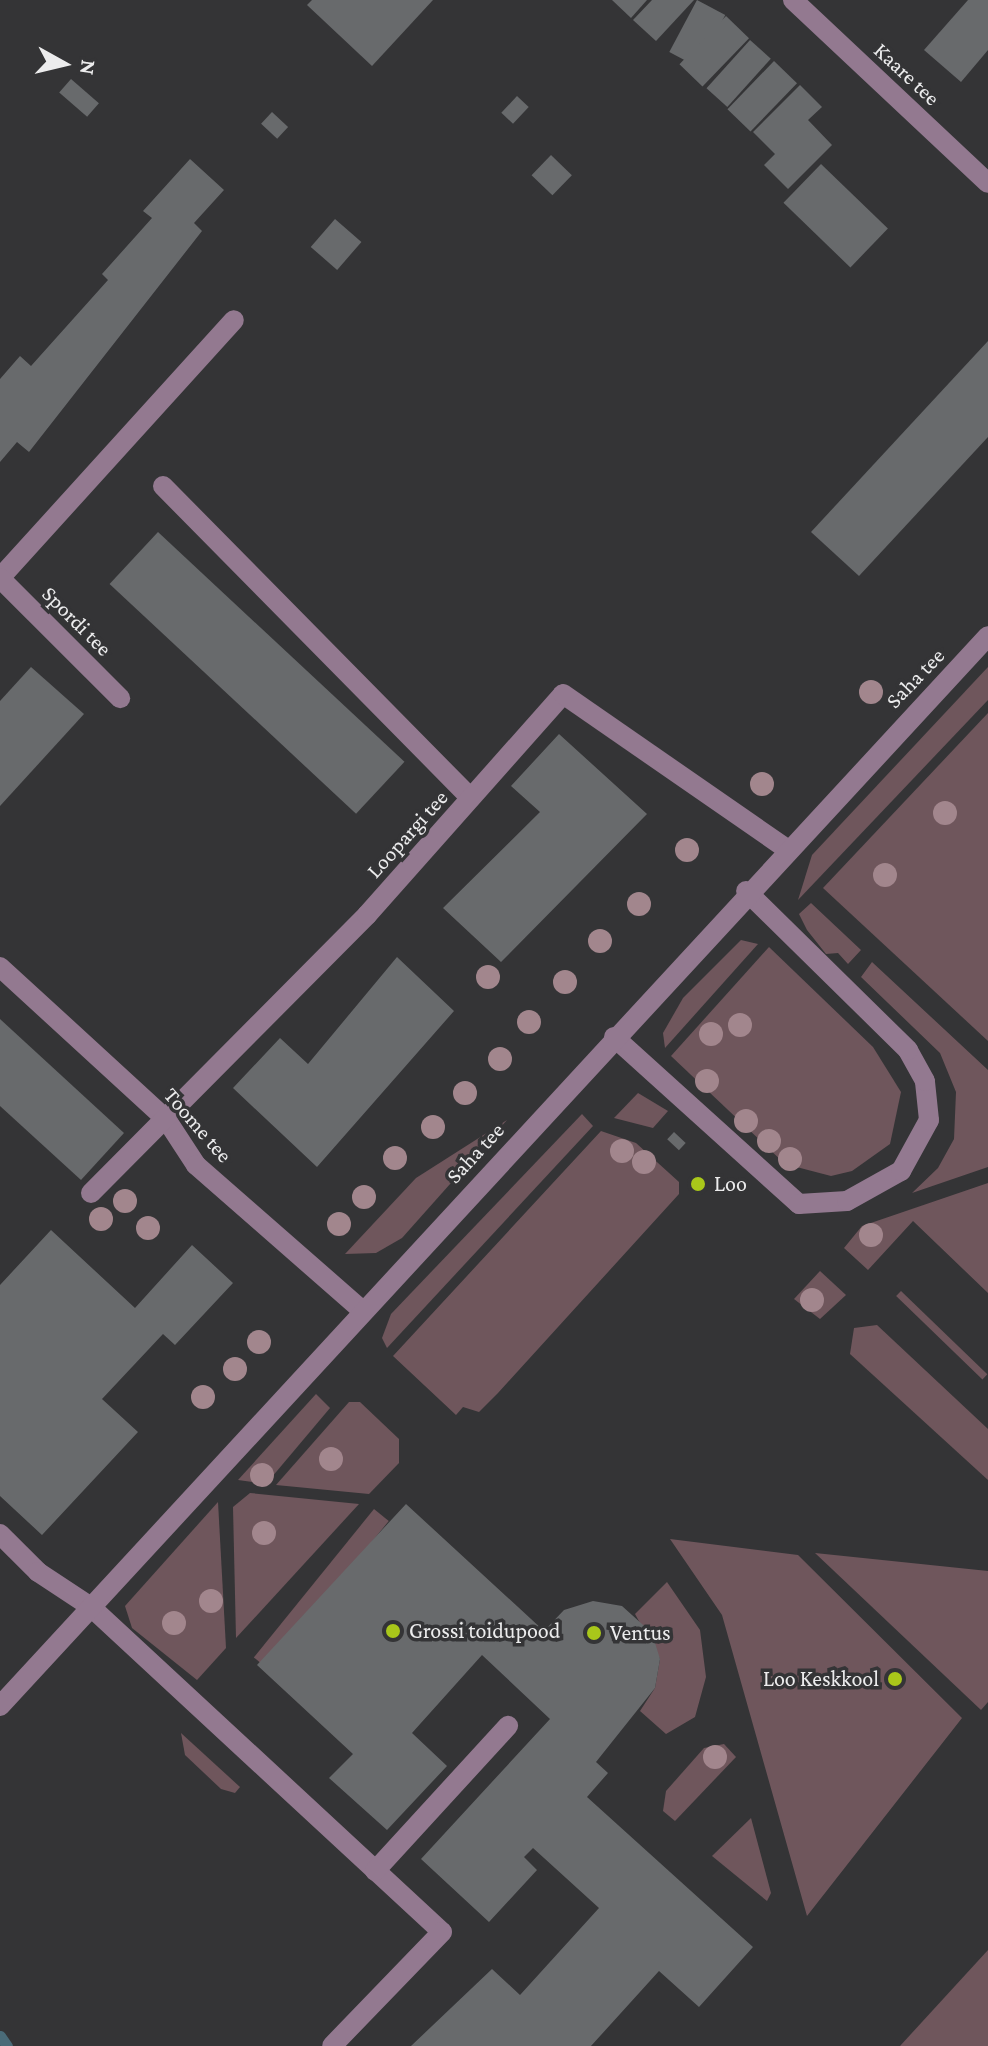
<!DOCTYPE html>
<html>
<head>
<meta charset="utf-8">
<style>
	body { margin:0 }
	#map { position:relative; width:988px; height:2046px; overflow:hidden; background:#343436; font-family:"Crimson Pro",serif }
	div>[style] { position:absolute }
	[style*='--x'] { left:calc(var(--x)*1px); top:calc(var(--y)*1px); width:calc(var(--w)*1px); rotate:calc(var(--a)*1deg) }
	.green>* { inset:0; background:#6f565c; transform-origin:0 0 }
	.stream>* { height:11px; margin:-5.5px; padding:0 5.5px; transform-origin:5.5px; border-radius:5.5px; background:#4a6b78 }
	.building>* { inset:0; background:#686a6c; transform-origin:0 0 }
	.minor>* { height:20px; margin:-10px; padding:0 10px; transform-origin:10px; border-radius:10px; background:#937990 }
	.trees>* { width:24px; height:24px; margin:-12px; border-radius:50%; background:#a2868d }
	.dots>* { width:22px; height:22px; translate:-50% -50%; box-sizing:border-box; border:4px solid #343436; border-radius:50% }
	span { translate:-50% -50%; white-space:nowrap; text-align:center; line-height:1.15; -webkit-text-stroke:7px #343436; paint-order:stroke }
	.street-label { font-size:22px; color:#ececed }
	.poi-label { font-size:22px; color:#ececed }
	.left { translate:0 -50%; text-align:left }
	.right { translate:-100% -50%; text-align:right }
	.north { position:absolute; left:24px; top:24px; width:80px; height:80px; -webkit-text-stroke:6px #343436; paint-order:stroke; rotate:98deg; font-size:22px; font-weight:700; line-height:32px; text-align:center; color:#ececed }
	.north::after { content:''; display:block; margin:auto; width:28px; height:36px; background:#ececed; clip-path:polygon(50% 0,100% 100%,50% 72%,0 100%) }
</style>
</head>
<body>
<div id="map">
	<div class="green">
		<div style="clip-path:polygon(988px 667px,988px 700px,798px 900px,812px 855px)"></div>
		<div style="clip-path:polygon(988px 713px,988px 1041px,823px 888px)"></div>
		<div style="clip-path:polygon(811px 903px,861px 950px,848px 964px,838px 953px,826px 954px,807px 930px,799px 914px)"></div>
		<div style="clip-path:polygon(741px 940px,758px 944px,665px 1048px,663px 1033px,683px 998px)"></div>
		<div style="clip-path:polygon(769px 947px,873px 1047px,901px 1092px,890px 1144px,852px 1171px,831px 1176px,785px 1164px,671px 1056px)"></div>
		<div style="clip-path:polygon(872px 962px,988px 1070px,988px 1167px,912px 1193px,938px 1168px,954px 1139px,956px 1092px,940px 1053px,861px 977px)"></div>
		<div style="clip-path:polygon(638px 1093px,668px 1111px,653px 1128px,614px 1118px)"></div>
		<div style="clip-path:polygon(582px 1114px,593px 1126px,387px 1348px,382px 1338px,391px 1314px)"></div>
		<div style="clip-path:polygon(507px 1120px,402px 1238px,376px 1253px,345px 1254px,416px 1178px)"></div>
		<div style="clip-path:polygon(601px 1131px,636px 1143px,679px 1182px,679px 1194px,498px 1393px,479px 1412px,463px 1407px,456px 1415px,393px 1356px)"></div>
		<div style="clip-path:polygon(988px 1183px,988px 1293px,913px 1221px,868px 1270px,844px 1248px,862px 1226px)"></div>
		<div style="clip-path:polygon(820px 1271px,846px 1295px,820px 1319px,794px 1299px)"></div>
		<div style="left:901px;top:1291px;width:120px;height:7px;rotate:44deg"></div>
		<div style="clip-path:polygon(877px 1325px,988px 1429px,988px 1480px,850px 1354px,854px 1328px)"></div>
		<div style="clip-path:polygon(316px 1394px,330px 1408px,266px 1484px,238px 1480px)"></div>
		<div style="clip-path:polygon(349px 1402px,360px 1402px,399px 1439px,399px 1463px,369px 1494px,276px 1485px)"></div>
		<div style="clip-path:polygon(250px 1493px,359px 1504px,236px 1638px,233px 1507px)"></div>
		<div style="clip-path:polygon(218px 1502px,226px 1648px,197px 1680px,132px 1628px,125px 1606px)"></div>
		<div style="left:374px;top:1509px;width:19px;height:191px;rotate:39deg"></div>
		<div style="clip-path:polygon(670px 1539px,798px 1555px,962px 1718px,807px 1916px,722px 1615px)"></div>
		<div style="clip-path:polygon(815px 1553px,988px 1571px,988px 1702px,981px 1710px)"></div>
		<div style="clip-path:polygon(667px 1582px,700px 1630px,706px 1677px,695px 1717px,666px 1734px,640px 1711px,655px 1688px,660px 1659px,635px 1614px)"></div>
		<div style="clip-path:polygon(181px 1733px,240px 1787px,235px 1793px,221px 1789px,185px 1755px)"></div>
		<div style="clip-path:polygon(724px 1744px,736px 1757px,675px 1821px,663px 1811px,666px 1791px,704px 1748px)"></div>
		<div style="clip-path:polygon(751px 1818px,771px 1893px,767px 1901px,712px 1856px)"></div>
		<div style="clip-path:polygon(988px 1950px,988px 2046px,900px 2046px)"></div>
	</div>
	<div class="stream">
		<div style="--x:0;--y:2036;--w:12;--a:55"></div>
	</div>
	<div class="building">
		<div style="clip-path:polygon(312px 0,433px 0,372px 66px,307px 5px)"></div>
		<div style="clip-path:polygon(612px 0,647px 0,631px 18px)"></div>
		<div style="clip-path:polygon(652px 0,694px 0,656px 41px,633px 20px)"></div>
		<div style="left:697px;top:0;width:32px;height:59px;rotate:28deg"></div>
		<div style="clip-path:polygon(968px 0,988px 0,988px 50px,961px 82px,924px 50px)"></div>
		<div style="left:726px;top:16px;width:32px;height:67px;rotate:44deg"></div>
		<div style="left:750px;top:40px;width:28px;height:65px;rotate:42deg"></div>
		<div style="left:774px;top:61px;width:32px;height:67px;rotate:44deg"></div>
		<div style="left:71px;top:79px;width:37px;height:18px;rotate:41deg"></div>
		<div style="clip-path:polygon(800px 85px,822px 107px,808px 120px,832px 145px,788px 189px,764px 165px,775px 154px,753px 132px)"></div>
		<div style="left:517px;top:96px;width:16px;height:23px;rotate:43deg"></div>
		<div style="left:272px;top:112px;width:22px;height:16px;rotate:43deg"></div>
		<div style="left:551px;top:155px;width:29px;height:28px;rotate:44deg"></div>
		<div style="clip-path:polygon(190px 159px,224px 190px,194px 223px,202px 231px,29px 452px,17px 442px,0 462px,0 379px,20px 356px,31px 366px,108px 280px,102px 274px,152px 218px,143px 211px)"></div>
		<div style="left:821px;top:164px;width:93px;height:54px;rotate:44deg"></div>
		<div style="left:335px;top:219px;width:35px;height:37px;rotate:41deg"></div>
		<div style="clip-path:polygon(988px 341px,988px 437px,859px 576px,811px 532px)"></div>
		<div style="left:158px;top:532px;width:337px;height:71px;rotate:43deg"></div>
		<div style="clip-path:polygon(31px 667px,84px 714px,0 806px,0 701px)"></div>
		<div style="clip-path:polygon(559px 734px,647px 814px,501px 962px,443px 908px,540px 812px,511px 786px)"></div>
		<div style="clip-path:polygon(397px 957px,454px 1011px,317px 1167px,233px 1088px,280px 1038px,308px 1064px)"></div>
		<div style="clip-path:polygon(0 1019px,124px 1133px,81px 1180px,0 1106px)"></div>
		<div style="left:674px;top:1132px;width:16px;height:10px;rotate:43deg"></div>
		<div style="clip-path:polygon(51px 1230px,135px 1308px,192px 1245px,233px 1283px,175px 1345px,163px 1334px,102px 1399px,138px 1432px,42px 1535px,0 1496px,0 1285px)"></div>
		<div style="clip-path:polygon(406px 1504px,544px 1631px,564px 1610px,593px 1601px,622px 1606px,652px 1633px,660px 1659px,655px 1688px,596px 1762px,608px 1773px,587px 1797px,753px 1947px,699px 2007px,659px 1971px,591px 2046px,411px 2046px,492px 1969px,520px 1995px,599px 1908px,533px 1848px,524px 1857px,537px 1870px,489px 1922px,421px 1859px,550px 1719px,482px 1655px,412px 1733px,447px 1766px,387px 1830px,329px 1778px,353px 1754px,257px 1665px)"></div>
	</div>
	<div class="minor">
		<div style="--x:793;--y:0;--w:267;--a:43.2"></div>
		<div style="--x:163;--y:486;--w:438;--a:45.4"></div>
		<div style="--x:0;--y:578;--w:348;--a:-47.8"></div>
		<div style="--x:0;--y:578;--w:170;--a:45"></div>
		<div style="--x:0;--y:967;--w:225;--a:42.5"></div>
		<div style="--x:166;--y:1119;--w:55;--a:56.9"></div>
		<div style="--x:196;--y:1165;--w:222;--a:41.2"></div>
		<div style="--x:614;--y:1037;--w:249;--a:42.1"></div>
		<div style="--x:799;--y:1204;--w:48;--a:-3.6"></div>
		<div style="--x:847;--y:1201;--w:62;--a:-29.1"></div>
		<div style="--x:901;--y:1171;--w:58;--a:-61.2"></div>
		<div style="--x:929;--y:1120;--w:39;--a:-96"></div>
		<div style="--x:925;--y:1081;--w:35;--a:-119"></div>
		<div style="--x:908;--y:1050;--w:227;--a:-135.5"></div>
		<div style="--x:91;--y:1193;--w:392;--a:-45.2"></div>
		<div style="--x:367;--y:915;--w:295;--a:-48.4"></div>
		<div style="--x:563;--y:694;--w:270;--a:34.7"></div>
		<div style="--x:0;--y:1534;--w:54;--a:45"></div>
		<div style="--x:38;--y:1572;--w:64;--a:33.4"></div>
		<div style="--x:91;--y:1607;--w:478;--a:42.8"></div>
		<div style="--x:442;--y:1932;--w:158;--a:134"></div>
		<div style="--x:0;--y:1706;--w:1456;--a:-47.28"></div>
		<div style="--x:375;--y:1871;--w:197;--a:-47.5"></div>
	</div>
	<div class="trees">
		<div style="left:871px;top:692px"></div>
		<div style="left:762px;top:784px"></div>
		<div style="left:945px;top:813px"></div>
		<div style="left:687px;top:850px"></div>
		<div style="left:885px;top:875px"></div>
		<div style="left:639px;top:904px"></div>
		<div style="left:600px;top:941px"></div>
		<div style="left:488px;top:977px"></div>
		<div style="left:565px;top:982px"></div>
		<div style="left:529px;top:1022px"></div>
		<div style="left:740px;top:1025px"></div>
		<div style="left:711px;top:1034px"></div>
		<div style="left:500px;top:1059px"></div>
		<div style="left:707px;top:1081px"></div>
		<div style="left:465px;top:1093px"></div>
		<div style="left:746px;top:1121px"></div>
		<div style="left:433px;top:1127px"></div>
		<div style="left:769px;top:1141px"></div>
		<div style="left:622px;top:1151px"></div>
		<div style="left:395px;top:1158px"></div>
		<div style="left:790px;top:1159px"></div>
		<div style="left:644px;top:1162px"></div>
		<div style="left:364px;top:1197px"></div>
		<div style="left:125px;top:1201px"></div>
		<div style="left:101px;top:1219px"></div>
		<div style="left:339px;top:1224px"></div>
		<div style="left:148px;top:1228px"></div>
		<div style="left:871px;top:1235px"></div>
		<div style="left:812px;top:1300px"></div>
		<div style="left:259px;top:1342px"></div>
		<div style="left:235px;top:1369px"></div>
		<div style="left:203px;top:1397px"></div>
		<div style="left:331px;top:1459px"></div>
		<div style="left:262px;top:1475px"></div>
		<div style="left:264px;top:1533px"></div>
		<div style="left:211px;top:1601px"></div>
		<div style="left:174px;top:1623px"></div>
		<div style="left:715px;top:1757px"></div>
	</div>
	<div class="dots">
		<div style="left:698px;top:1184px;background:#a9c71a"></div>
		<div style="left:393px;top:1631px;background:#a9c71a"></div>
		<div style="left:594px;top:1633px;background:#a9c71a"></div>
		<div style="left:895px;top:1679px;background:#a9c71a"></div>
	</div>
	<div class="street-label">
		<span style="left:907px;top:74px;rotate:43deg">Kaare tee</span>
		<span style="left:77px;top:621px;rotate:45deg">Spordi tee</span>
		<span style="left:915px;top:678px;rotate:-46deg">Saha tee</span>
		<span style="left:407px;top:834px;rotate:-48deg">Loopargi tee</span>
		<span style="left:198px;top:1125px;rotate:49deg">Toome tee</span>
		<span style="left:475px;top:1153px;rotate:-47deg">Saha tee</span>
	</div>
	<div class="poi-label">
		<span class="left" style="left:714px;top:1184px">Loo</span>
		<span class="left" style="left:409px;top:1631px">Grossi toidupood</span>
		<span class="left" style="left:610px;top:1633px">Ventus</span>
		<span class="right" style="left:879px;top:1679px">Loo Keskkool</span>
	</div>
	<div class="north">N</div>
</div>
</body>
</html>
